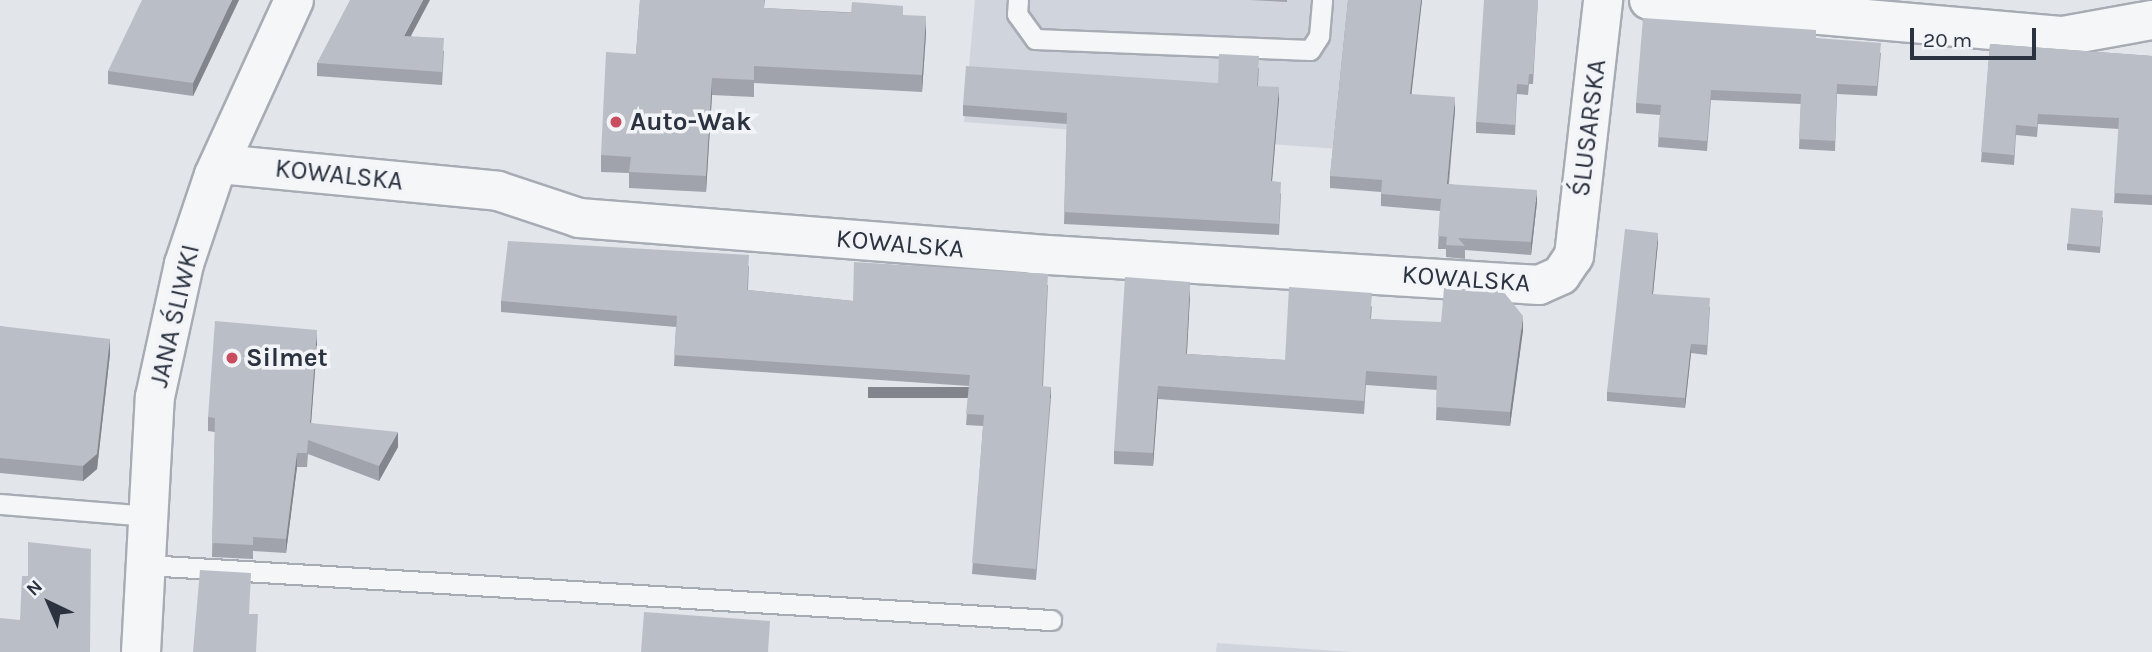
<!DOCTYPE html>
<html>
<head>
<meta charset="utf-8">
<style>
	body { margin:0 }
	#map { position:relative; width:2152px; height:652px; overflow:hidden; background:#e2e5ea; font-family:Karla,sans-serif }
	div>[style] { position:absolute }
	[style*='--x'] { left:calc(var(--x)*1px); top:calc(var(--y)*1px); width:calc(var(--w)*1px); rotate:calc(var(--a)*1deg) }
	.built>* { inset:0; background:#d0d4dc }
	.roads { filter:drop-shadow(2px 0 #a7acb4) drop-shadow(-2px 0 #a7acb4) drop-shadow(0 2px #a7acb4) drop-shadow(0 -2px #a7acb4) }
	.service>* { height:19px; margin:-9.5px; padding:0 9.5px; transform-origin:9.5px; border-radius:9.5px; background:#f5f6f8 }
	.minor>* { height:38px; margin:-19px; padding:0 19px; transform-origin:19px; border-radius:19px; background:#f5f6f8 }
	.tertiary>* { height:38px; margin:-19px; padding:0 19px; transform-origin:19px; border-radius:19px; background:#f5f6f8 }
	.wall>* { inset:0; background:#a0a3ab }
	.shaded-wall>* { inset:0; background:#82858b; transform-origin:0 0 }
	.building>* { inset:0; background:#babec7; transform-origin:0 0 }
	.dots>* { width:19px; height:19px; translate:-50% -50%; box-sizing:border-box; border:4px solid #f2f4f7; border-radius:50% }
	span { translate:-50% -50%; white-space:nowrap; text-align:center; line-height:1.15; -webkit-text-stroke:7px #f2f4f7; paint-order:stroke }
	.poi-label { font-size:26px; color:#2b3341; font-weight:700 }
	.left { translate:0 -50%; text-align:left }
	.street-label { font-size:26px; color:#2b3341 }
	.north { position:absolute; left:14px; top:568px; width:70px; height:70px; -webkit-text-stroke:5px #f2f4f7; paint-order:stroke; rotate:316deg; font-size:19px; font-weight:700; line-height:28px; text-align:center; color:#2b3341 }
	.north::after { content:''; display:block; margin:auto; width:24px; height:32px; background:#2b3341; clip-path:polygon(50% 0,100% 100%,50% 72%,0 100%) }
	.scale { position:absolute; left:1910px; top:28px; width:126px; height:32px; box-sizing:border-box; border:4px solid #2b3341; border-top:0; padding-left:9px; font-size:21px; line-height:24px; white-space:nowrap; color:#2b3341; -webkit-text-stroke:5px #f2f4f7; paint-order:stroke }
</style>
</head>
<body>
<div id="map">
	<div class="built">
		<div style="clip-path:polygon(975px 0,1354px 0,1339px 149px,964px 122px)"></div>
		<div style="clip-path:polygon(1217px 643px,1353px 652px,1216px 652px)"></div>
	</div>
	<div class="roads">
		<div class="service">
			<div style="--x:1018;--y:0;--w:14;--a:94"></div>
			<div style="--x:1017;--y:14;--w:31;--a:54"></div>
			<div style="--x:1035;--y:39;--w:275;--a:2.3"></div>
			<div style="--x:1310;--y:50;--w:17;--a:-57"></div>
			<div style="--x:1319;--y:36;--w:36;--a:-85"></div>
			<div style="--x:0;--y:504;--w:149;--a:4.6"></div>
			<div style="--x:146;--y:565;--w:907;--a:3.48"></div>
		</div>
		<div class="minor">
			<div style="--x:1649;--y:0;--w:416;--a:5"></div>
			<div style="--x:2063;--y:36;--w:90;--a:-10.2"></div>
			<div style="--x:220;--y:164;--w:279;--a:5.5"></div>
			<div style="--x:498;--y:191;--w:85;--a:18.4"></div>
			<div style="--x:579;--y:218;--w:454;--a:4.5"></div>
			<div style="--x:1032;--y:254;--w:508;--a:3.5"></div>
			<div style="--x:1539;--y:285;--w:24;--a:-24"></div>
			<div style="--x:1561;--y:275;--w:23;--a:-56"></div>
			<div style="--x:1574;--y:256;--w:258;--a:-83.5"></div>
		</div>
		<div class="tertiary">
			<div style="--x:141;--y:652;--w:255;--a:-86.9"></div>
			<div style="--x:155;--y:397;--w:136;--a:-77.7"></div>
			<div style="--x:184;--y:264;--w:94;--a:-71.4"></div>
			<div style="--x:214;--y:175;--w:192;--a:-65.4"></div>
		</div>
	</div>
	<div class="wall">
		<div style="clip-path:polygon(239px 0,193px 96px,108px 84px,108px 71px)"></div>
		<div style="clip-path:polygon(640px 0,765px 0,764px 8px,903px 15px,926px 33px,922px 92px,754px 83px,754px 97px,712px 95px,706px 192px,629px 188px,629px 173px,601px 172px,601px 155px,636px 54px)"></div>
		<div style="clip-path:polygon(1250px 0,1287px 0,1287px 2px)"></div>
		<div style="clip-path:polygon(1348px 0,1422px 0,1411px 94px,1455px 110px,1449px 184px,1537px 202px,1531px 255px,1465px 250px,1465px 259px,1446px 257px,1446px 249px,1438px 249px,1440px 211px,1381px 206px,1381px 192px,1330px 188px,1330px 176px)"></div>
		<div style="clip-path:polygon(1538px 0,1533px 84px,1529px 84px,1528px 95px,1517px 94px,1515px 135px,1476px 133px,1476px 122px)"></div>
		<div style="clip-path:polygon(411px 36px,444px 51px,442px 85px,317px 76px,317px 63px)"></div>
		<div style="clip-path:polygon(1816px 38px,1881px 53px,1877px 96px,1837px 94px,1835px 151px,1799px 149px,1801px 104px,1711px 100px,1707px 151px,1658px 147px,1660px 115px,1636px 113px,1636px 103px)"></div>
		<div style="clip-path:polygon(1990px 44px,2152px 56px,2152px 205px,2114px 203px,2119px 129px,2038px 124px,2037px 137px,2016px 135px,2014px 165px,1981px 162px)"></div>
		<div style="clip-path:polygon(1259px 68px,1258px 86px,1279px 99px,1272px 181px,1281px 194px,1279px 235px,1064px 224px,1067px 124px,963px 116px,963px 105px,1218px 83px)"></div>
		<div style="clip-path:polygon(2103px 217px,2100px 253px,2067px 250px,2067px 244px)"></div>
		<div style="clip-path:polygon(1658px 242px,1653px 294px,1710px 307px,1707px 355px,1691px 353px,1685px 408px,1607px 401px,1607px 392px)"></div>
		<div style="clip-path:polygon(749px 266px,748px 290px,853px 301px,1048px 285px,1043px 387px,1051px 398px,1036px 580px,972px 574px,983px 426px,966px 425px,969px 386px,674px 366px,676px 327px,501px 312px,501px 301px)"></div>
		<div style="clip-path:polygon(1190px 295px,1187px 354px,1285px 360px,1372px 306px,1371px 319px,1523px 330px,1510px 426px,1436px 420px,1437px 390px,1366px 385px,1364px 414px,1158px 399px,1153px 466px,1114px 464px,1114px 451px)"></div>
		<div style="clip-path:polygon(0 326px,110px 354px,97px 469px,83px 481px,0 473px)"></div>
		<div style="clip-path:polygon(317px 344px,311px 423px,398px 447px,379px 481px,308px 454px,307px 467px,297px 467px,286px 553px,253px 551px,253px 559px,212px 557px,215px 432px,208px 431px,208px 417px)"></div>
	</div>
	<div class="shaded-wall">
		<div style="clip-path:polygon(232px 0,239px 0,193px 96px,193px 83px)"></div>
		<div style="clip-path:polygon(423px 0,430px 0,404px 49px,404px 36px)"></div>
		<div style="clip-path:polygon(1421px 0,1422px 0,1410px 107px,1410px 94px)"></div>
		<div style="clip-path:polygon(926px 16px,926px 33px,922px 92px,922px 75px)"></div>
		<div style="clip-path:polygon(712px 78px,712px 95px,706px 192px,706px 176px)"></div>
		<div style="clip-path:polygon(1279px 87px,1279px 99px,1271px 193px,1271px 181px)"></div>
		<div style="clip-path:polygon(1455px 97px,1455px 110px,1447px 196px,1447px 184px)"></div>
		<div style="clip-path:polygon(1537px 190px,1537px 202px,1531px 255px,1531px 242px)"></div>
		<div style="clip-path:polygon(1658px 233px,1658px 242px,1652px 304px,1652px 294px)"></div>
		<div style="clip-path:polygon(1190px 282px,1190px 295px,1186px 368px,1186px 354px)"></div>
		<div style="clip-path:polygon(1523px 316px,1523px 330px,1510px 426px,1510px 412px)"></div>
		<div style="clip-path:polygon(317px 330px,317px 344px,310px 437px,310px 423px)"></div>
		<div style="clip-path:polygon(110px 339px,110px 354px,97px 469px,83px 481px,83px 466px)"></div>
		<div style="clip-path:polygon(1691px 344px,1691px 353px,1685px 408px,1685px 398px)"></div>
		<div style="clip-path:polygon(1158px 386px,1158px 399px,1153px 466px,1153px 453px)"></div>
		<div style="left:1051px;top:387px;width:11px;height:183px;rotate:90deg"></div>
		<div style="clip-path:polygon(398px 432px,398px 447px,379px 481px,379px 466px)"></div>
		<div style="clip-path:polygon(297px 453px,297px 467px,286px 553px,286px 539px)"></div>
	</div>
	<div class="building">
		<div style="clip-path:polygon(142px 0,232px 0,193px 83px,108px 71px)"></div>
		<div style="clip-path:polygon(350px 0,423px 0,404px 36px,444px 38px,442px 72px,317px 63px)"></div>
		<div style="clip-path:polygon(640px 0,764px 0,764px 8px,851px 13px,852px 2px,903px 6px,903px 15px,926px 16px,922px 75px,754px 66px,754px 80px,712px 78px,706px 176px,629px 172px,631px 157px,601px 155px,606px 52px,636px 54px)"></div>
		<div style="clip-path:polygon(1348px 0,1421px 0,1410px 94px,1455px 97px,1447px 184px,1537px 190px,1531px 242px,1458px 238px,1465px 246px,1446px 245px,1447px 237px,1438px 236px,1441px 199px,1381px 194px,1382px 180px,1330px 176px)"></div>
		<div style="clip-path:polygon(1484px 0,1538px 0,1533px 74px,1529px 74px,1528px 85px,1517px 84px,1515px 125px,1476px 122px)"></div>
		<div style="clip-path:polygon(1643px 18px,1816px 30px,1816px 38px,1881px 43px,1877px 86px,1837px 84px,1835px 141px,1799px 139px,1801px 94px,1711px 90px,1707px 141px,1658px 137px,1661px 105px,1636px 103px)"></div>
		<div style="clip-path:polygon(1990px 44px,2152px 56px,2152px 195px,2114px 193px,2119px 118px,2038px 114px,2037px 127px,2016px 125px,2014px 155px,1981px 152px)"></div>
		<div style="clip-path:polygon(1219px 54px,1259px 56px,1257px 86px,1279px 87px,1271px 181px,1281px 182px,1279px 224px,1064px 212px,1067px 113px,963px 105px,966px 66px,1218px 83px)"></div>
		<div style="left:2071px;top:208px;width:32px;height:36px;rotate:5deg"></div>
		<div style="clip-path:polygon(1625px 229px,1658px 233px,1652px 294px,1710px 298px,1707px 345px,1691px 344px,1685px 398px,1607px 392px)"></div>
		<div style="clip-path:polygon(508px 241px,749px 255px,747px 290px,853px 301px,854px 262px,1048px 274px,1042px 386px,1051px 387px,1036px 569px,972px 563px,984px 415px,966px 414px,970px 375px,674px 355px,677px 316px,501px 301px)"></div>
		<div style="clip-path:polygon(1125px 277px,1190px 282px,1186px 354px,1285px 360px,1289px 287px,1372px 293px,1370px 319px,1441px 322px,1444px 288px,1503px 291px,1523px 316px,1510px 412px,1436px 407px,1437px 376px,1366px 371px,1364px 401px,1158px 386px,1153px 453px,1114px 451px)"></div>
		<div style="clip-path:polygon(215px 321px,317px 330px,310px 423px,398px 432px,379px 466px,308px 440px,307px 453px,297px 453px,286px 539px,253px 537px,253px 545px,212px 543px,215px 418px,208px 417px)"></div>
		<div style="clip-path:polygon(0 326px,110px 339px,97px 454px,83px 466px,0 458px)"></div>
		<div style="clip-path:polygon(28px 542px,91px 549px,90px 652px,0 652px,0 618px,20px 620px,22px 576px,28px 576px)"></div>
		<div style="clip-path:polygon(200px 570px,251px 573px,249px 614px,258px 614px,256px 652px,193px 652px)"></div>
		<div style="clip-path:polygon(644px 612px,770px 621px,768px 652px,641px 652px)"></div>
	</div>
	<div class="dots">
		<div style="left:616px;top:122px;background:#c94d5e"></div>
		<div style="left:232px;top:358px;background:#c94d5e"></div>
	</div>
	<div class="poi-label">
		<span class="left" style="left:630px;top:122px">Auto-Wak</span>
		<span class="left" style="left:246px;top:358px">Silmet</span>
	</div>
	<div class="street-label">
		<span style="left:1589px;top:128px;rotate:-83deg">ŚLUSARSKA</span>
		<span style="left:339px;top:175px;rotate:6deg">KOWALSKA</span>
		<span style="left:900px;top:244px;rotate:5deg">KOWALSKA</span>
		<span style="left:1466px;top:279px;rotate:4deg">KOWALSKA</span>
		<span style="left:175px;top:316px;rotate:-77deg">JANA ŚLIWKI</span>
	</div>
	<div class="north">N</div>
	<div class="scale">20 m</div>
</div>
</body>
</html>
